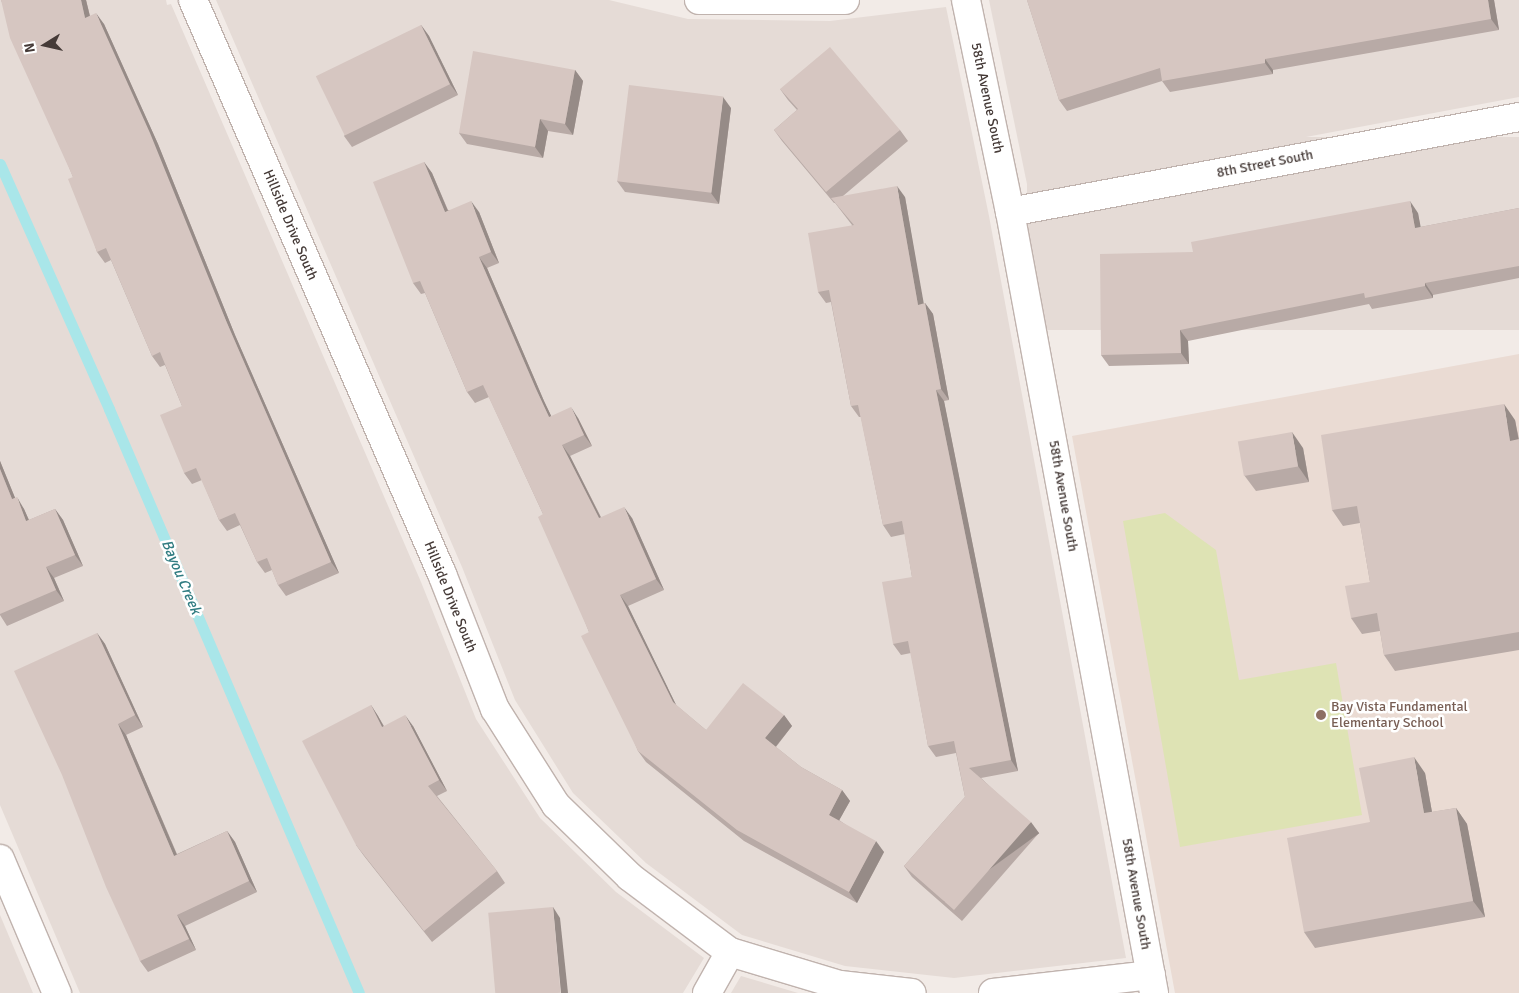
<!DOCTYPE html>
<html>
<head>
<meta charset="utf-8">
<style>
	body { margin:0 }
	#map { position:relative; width:1519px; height:993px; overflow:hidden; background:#f2ebe7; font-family:Signika,sans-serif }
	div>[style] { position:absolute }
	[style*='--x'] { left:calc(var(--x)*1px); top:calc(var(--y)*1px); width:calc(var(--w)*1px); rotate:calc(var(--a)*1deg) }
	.residential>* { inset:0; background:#e5dbd6; transform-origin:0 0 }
	.education>* { inset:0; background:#eadbd3 }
	.green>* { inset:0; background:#dee3b4 }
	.stream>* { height:11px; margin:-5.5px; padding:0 5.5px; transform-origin:5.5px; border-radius:5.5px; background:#a9e6e9 }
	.roads { filter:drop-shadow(1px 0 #c0b3ae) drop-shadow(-1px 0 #c0b3ae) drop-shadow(0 1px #c0b3ae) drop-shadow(0 -1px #c0b3ae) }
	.minor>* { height:28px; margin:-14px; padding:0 14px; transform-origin:14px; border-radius:14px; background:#fff }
	.wall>* { inset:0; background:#b8aaa6 }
	.shaded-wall>* { inset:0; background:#968b87; transform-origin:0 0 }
	.building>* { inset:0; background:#d6c6c1; transform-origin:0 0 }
	.dots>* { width:14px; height:14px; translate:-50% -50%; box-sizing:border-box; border:2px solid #fff; border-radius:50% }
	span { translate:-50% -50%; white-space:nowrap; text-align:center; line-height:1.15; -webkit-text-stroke:5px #fff; paint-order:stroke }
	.street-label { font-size:14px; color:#453a37 }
	.education-label { font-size:14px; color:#785e54 }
	.left { translate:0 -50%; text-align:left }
	.water-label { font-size:15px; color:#307c81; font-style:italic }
	.north { position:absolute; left:20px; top:20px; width:50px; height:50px; -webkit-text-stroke:4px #fff; paint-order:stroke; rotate:260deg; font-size:14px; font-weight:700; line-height:20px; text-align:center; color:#453a37 }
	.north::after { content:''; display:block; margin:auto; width:18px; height:22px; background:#453a37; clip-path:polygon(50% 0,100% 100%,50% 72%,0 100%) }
</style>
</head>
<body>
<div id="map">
	<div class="residential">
		<div style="clip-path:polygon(0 0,166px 0,167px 5px,171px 4px,421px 582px,476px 719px,540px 818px,616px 892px,704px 958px,683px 993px,80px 993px,0 805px)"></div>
		<div style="clip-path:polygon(216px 0,609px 0,688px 19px,830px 21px,946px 7px,989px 216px,1126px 958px,954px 978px,845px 966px,742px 935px,646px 863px,573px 793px,515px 700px,462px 567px)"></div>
		<div style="clip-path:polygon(989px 0,1519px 0,1519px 97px,1028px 189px)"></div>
		<div style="left:1519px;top:137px;width:193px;height:492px;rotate:90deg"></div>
		<div style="clip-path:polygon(0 915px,33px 993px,0 993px)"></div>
		<div style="clip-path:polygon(741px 976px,798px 993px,731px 993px)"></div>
	</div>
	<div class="education">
		<div style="clip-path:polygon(1519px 354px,1519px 993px,1175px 993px,1072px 436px)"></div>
	</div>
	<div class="green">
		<div style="clip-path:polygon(1165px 513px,1216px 550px,1239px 680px,1336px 663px,1362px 815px,1180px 847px,1123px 521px)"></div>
	</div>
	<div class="stream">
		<div style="--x:0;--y:164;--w:268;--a:66"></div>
		<div style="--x:109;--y:409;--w:635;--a:66.83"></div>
	</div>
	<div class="roads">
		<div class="minor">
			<div style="--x:193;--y:0;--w:626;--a:66.55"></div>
			<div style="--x:442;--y:574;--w:145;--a:68.6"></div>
			<div style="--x:495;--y:709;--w:114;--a:57.6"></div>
			<div style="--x:556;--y:805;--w:103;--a:44.2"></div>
			<div style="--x:630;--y:877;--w:125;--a:36.9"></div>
			<div style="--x:730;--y:952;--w:115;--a:16.7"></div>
			<div style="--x:840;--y:985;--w:72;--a:6.3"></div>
			<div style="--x:699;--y:0;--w:146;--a:0"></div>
			<div style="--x:966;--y:0;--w:217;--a:78.3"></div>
			<div style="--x:1010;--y:212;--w:794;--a:79.55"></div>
			<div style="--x:1010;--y:212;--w:518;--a:-10.57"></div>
			<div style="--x:0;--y:859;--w:146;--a:67"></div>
			<div style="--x:707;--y:993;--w:47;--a:-60.7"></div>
			<div style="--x:993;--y:993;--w:159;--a:-6.5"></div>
		</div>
	</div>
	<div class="wall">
		<div style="clip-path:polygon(1px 0,86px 0,90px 16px,104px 24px,158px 144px,235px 335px,339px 573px,286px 596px,278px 585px,272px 570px,265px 573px,257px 562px,240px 525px,227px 531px,219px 520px,202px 480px,192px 484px,184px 473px,182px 406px,165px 365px,160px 367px,152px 356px,111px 260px,105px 263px,97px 252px,73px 177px)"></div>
		<div style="clip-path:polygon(1027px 0,1494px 0,1499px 30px,1273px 70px,1273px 74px,1170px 92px,1162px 81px,1067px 111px,1059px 100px)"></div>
		<div style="clip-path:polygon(421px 25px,429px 36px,458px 95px,352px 147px,344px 136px)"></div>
		<div style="clip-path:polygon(575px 70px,583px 81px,573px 135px,548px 131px,543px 158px,467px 144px,459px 133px)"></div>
		<div style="clip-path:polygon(780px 89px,900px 130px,908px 141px,843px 196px,905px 197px,923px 303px,925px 303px,933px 314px,949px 400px,944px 401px,1018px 771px,981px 778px,1039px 833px,962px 921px,912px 877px,904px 866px,965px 797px,956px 753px,936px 757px,928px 746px,911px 653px,901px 655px,893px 644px,912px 577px,905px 534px,891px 537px,883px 525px,861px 417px,859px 417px,851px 406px,831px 302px,826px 303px,818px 292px,852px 225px,835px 203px,834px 203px,782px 141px,774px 130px,797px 110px,788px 100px)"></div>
		<div style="clip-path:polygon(731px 108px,719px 204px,625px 192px,617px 181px)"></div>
		<div style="clip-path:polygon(424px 162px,432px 173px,448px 210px,479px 212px,499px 263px,487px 268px,544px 401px,551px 416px,578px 418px,592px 446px,570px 456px,601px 517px,632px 518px,664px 590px,628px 606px,676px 705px,706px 730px,784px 715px,792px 726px,776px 747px,801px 767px,842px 790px,850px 801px,839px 820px,884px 852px,857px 903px,744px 841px,646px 762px,638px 751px,589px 632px,543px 514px,489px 397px,475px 403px,467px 392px,425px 293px,421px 294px,413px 283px)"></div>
		<div style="clip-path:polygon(1519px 208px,1519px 278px,1433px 295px,1433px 298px,1372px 309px,1369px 304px,1188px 341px,1189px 364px,1109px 366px,1101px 355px,1418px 213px,1420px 227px)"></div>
		<div style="clip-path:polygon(1515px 420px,1519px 439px,1519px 650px,1395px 671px,1384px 655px,1380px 631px,1362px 634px,1351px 618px,1370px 582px,1360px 523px,1343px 526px,1332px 510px)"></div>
		<div style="clip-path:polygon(1303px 448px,1309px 482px,1256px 491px,1244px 475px)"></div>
		<div style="clip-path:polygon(0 461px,15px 498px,24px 509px,29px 520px,55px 509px,63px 520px,83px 566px,54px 578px,64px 601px,7px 626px,0 615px)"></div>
		<div style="clip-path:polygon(97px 633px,105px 644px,143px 727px,126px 735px,177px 854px,227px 831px,235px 842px,257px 892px,185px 926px,196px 950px,148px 972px,140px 961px)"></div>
		<div style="clip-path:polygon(371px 705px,378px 716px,384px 726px,413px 726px,447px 791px,437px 796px,497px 871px,505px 883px,432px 942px,364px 856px,356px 845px)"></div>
		<div style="clip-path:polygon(1425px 773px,1432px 812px,1456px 808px,1467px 824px,1485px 917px,1315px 948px,1304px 932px,1370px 822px)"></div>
	</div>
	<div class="shaded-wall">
		<div style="clip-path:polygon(81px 0,86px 0,93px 29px,85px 18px)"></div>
		<div style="clip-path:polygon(1488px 0,1494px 0,1499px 30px,1491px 19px)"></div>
		<div style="clip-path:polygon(96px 13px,104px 24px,158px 144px,235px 335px,339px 573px,331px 562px,227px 323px)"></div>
		<div style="clip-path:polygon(421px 25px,429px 36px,458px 95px,450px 84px)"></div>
		<div style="clip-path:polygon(1265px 59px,1273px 70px,1273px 74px,1265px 63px)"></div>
		<div style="clip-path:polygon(575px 70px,583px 81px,573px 135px,565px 124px)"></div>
		<div style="clip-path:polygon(723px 97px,731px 108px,719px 204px,711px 193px)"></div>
		<div style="clip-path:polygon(540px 119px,548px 131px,543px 158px,535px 147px)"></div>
		<div style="clip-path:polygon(424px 162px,432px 173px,453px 223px,445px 212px)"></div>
		<div style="clip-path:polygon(897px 186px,905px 197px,926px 316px,918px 305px)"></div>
		<div style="clip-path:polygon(471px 201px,479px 212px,499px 263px,491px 252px)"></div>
		<div style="clip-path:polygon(1410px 201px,1418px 213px,1423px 239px,1415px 228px)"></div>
		<div style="clip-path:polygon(479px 257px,487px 268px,544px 401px,557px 428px,549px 417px,536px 389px)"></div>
		<div style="clip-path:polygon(1425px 283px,1433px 295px,1433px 298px,1425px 286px)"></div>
		<div style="clip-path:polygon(925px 303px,933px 314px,949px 400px,941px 389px)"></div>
		<div style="clip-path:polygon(1180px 330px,1188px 341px,1189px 364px,1181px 353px)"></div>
		<div style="clip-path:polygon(936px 390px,944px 401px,1018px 771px,1011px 760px)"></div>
		<div style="clip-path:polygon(1504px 404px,1515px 420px,1519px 442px,1510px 441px)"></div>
		<div style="clip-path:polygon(571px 407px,578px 418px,592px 446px,584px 435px)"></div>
		<div style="clip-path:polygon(1292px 432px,1303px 448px,1309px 482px,1298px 466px)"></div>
		<div style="clip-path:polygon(562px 445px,570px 456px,607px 530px,599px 518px)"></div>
		<div style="clip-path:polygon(0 461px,20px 510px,12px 499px,0 469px)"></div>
		<div style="clip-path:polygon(17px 497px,24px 509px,34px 532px,26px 521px)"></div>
		<div style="clip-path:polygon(624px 507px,632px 518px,664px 590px,656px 579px)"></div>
		<div style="clip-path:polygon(55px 509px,63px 520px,83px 566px,75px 555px)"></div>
		<div style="clip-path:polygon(46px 567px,54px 578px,64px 601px,56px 590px)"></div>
		<div style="clip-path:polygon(620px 595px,628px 606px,680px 713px,673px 702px)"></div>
		<div style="clip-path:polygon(97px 633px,105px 644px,143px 727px,135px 715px)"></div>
		<div style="clip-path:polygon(371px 705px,378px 716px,390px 738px,382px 727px)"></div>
		<div style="clip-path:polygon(405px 715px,413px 726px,447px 791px,439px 780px)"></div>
		<div style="clip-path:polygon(784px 715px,792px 726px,773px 750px,765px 738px)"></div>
		<div style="clip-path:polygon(118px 724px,126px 735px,182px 867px,174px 856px)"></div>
		<div style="clip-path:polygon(1414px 757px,1425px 773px,1435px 829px,1424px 813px)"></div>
		<div style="clip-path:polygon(842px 790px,850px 801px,836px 826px,829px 815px)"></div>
		<div style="clip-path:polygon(1456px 808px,1467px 824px,1485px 917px,1473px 901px)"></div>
		<div style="left:1031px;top:822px;width:14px;height:117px;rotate:54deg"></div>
		<div style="clip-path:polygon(227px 831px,235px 842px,257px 892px,249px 881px)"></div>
		<div style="clip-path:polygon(876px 841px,884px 852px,857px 903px,849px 892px)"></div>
		<div style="clip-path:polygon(553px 907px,560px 918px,568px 993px,561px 993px)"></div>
		<div style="clip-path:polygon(177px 915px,185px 926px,196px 950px,189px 939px)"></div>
	</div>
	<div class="building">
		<div style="clip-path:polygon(1px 0,81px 0,85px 18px,96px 13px,150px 133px,227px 323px,331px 562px,278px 585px,267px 558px,257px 562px,235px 513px,219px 520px,196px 468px,184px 473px,160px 415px,182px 406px,160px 352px,152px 356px,106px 248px,97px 252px,68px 179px,73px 177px,10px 38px)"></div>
		<div style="clip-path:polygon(1027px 0,1488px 0,1491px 19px,1265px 59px,1265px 63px,1162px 81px,1160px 68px,1059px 100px)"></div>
		<div style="left:421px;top:25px;width:66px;height:117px;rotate:64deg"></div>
		<div style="clip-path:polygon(830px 47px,900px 130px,826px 192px,774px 130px,798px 109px,780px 89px)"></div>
		<div style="clip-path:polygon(473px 51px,575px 70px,565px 124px,540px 119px,535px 147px,459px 133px)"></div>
		<div style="left:629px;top:85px;width:95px;height:97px;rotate:7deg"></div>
		<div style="clip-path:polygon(424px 162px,445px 212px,471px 201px,491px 252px,479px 257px,536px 389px,549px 417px,571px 407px,584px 435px,562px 445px,599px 518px,624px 507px,656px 579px,620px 595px,673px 702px,706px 730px,743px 683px,784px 715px,765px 738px,801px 767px,842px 790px,829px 815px,876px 841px,849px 892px,737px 830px,638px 751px,581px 636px,589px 632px,538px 517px,543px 514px,483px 385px,467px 392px,420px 281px,413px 283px,373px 182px)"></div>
		<div style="clip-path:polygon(897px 186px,918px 305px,925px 303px,941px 389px,936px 390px,1011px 760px,969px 768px,1031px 822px,954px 910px,904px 866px,965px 797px,954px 741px,928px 746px,908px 641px,893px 644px,882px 582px,912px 577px,902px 521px,883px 525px,858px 405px,851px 406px,829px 290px,818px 292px,808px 233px,854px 225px,831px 198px)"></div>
		<div style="clip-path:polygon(1410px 201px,1415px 228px,1519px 208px,1519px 266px,1425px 283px,1425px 286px,1365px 298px,1364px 293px,1180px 330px,1181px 353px,1101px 355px,1100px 254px,1193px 252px,1191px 242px)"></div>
		<div style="clip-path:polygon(1504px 404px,1510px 441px,1519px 439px,1519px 632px,1384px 655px,1377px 613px,1351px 618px,1345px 586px,1370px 582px,1357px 506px,1332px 510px,1321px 435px)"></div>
		<div style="left:1292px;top:432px;width:35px;height:55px;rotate:80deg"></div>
		<div style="clip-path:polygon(0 469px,12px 499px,17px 497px,26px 521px,55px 509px,75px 555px,46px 567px,56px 590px,0 614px)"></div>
		<div style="clip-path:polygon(97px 633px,135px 715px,118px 724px,174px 856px,227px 831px,249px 881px,177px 915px,189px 939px,140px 961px,106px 887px,62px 775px,14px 671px)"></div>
		<div style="clip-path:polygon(371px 705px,382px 727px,405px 715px,439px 780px,428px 786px,497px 871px,424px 931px,356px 845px,302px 741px)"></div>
		<div style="clip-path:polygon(1414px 757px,1424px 813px,1456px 808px,1473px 901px,1304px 932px,1287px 838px,1370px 822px,1359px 768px)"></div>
		<div style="left:553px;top:907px;width:86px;height:65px;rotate:85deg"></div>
	</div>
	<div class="dots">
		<div style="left:1321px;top:715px;background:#8d6e63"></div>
	</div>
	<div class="street-label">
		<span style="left:987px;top:98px;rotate:78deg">58th Avenue South</span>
		<span style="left:1265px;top:164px;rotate:-11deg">8th Street South</span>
		<span style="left:290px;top:225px;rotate:67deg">Hillside Drive South</span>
		<span style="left:1063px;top:496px;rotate:80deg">58th Avenue South</span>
		<span style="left:450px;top:597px;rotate:68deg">Hillside Drive South</span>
		<span style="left:1136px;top:894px;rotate:80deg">58th Avenue South</span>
	</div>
	<div class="education-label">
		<span class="left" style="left:1331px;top:715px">Bay Vista Fundamental<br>Elementary School</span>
	</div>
	<div class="water-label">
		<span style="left:181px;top:577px;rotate:67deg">Bayou Creek</span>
	</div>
	<div class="north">N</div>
</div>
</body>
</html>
